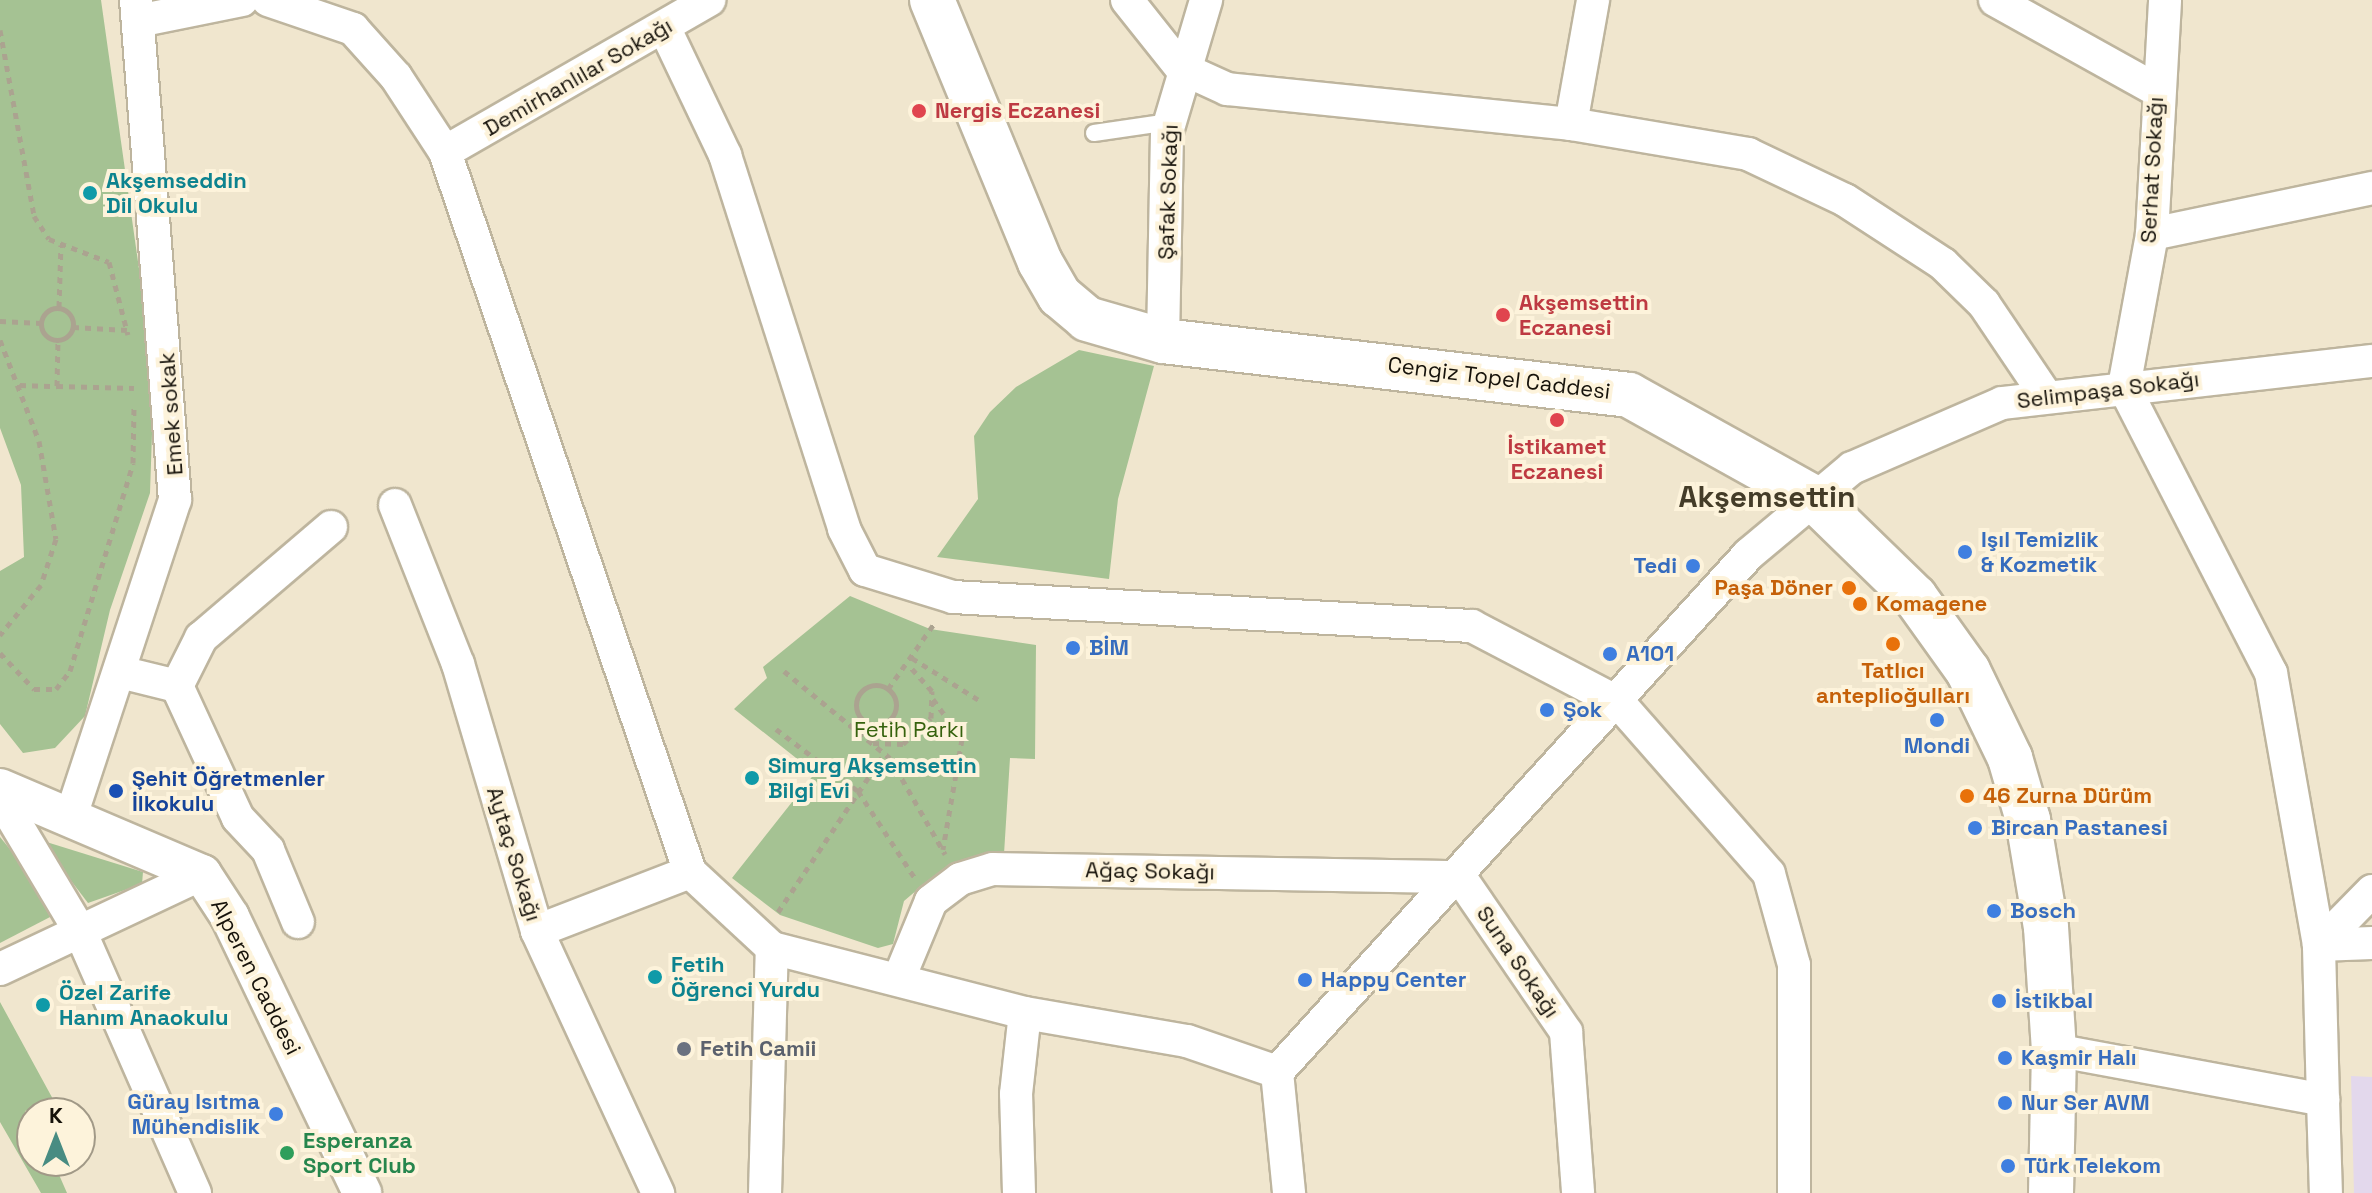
<!DOCTYPE html>
<meta charset="utf-8">
<style>
body{margin:0}
#map{position:relative;width:2372px;height:1193px;overflow:hidden;background:#f0e6ce;font-family:"Space Grotesk",sans-serif}
div>[style]{position:absolute}
.education>*{inset:0;background:#e3d8ec}
.green>*{inset:0;background:#a5c293}
.path>*{height:5px;margin-top:-2.5px;transform-origin:0;background:repeating-linear-gradient(90deg,#aba390 0 6px,transparent 0 12px)}
.path>.ring{margin:-2.5px;padding:0;box-sizing:content-box;background:none;border:5px solid #aba390;border-radius:50%}
.roads{filter:drop-shadow(2px 0 #beb59e) drop-shadow(-2px 0 #beb59e) drop-shadow(0 2px #beb59e) drop-shadow(0 -2px #beb59e)}
.service>*{height:16px;margin:-8px;padding:0 8px;transform-origin:8px;border-radius:8px;background:#fff}
.minor>*{height:32px;margin:-16px;padding:0 16px;transform-origin:16px;border-radius:16px;background:#fff}
.tertiary>*{height:38px;margin:-19px;padding:0 19px;transform-origin:19px;border-radius:19px;background:#fff}
.secondary>*{height:44px;margin:-22px;padding:0 22px;transform-origin:22px;border-radius:22px;background:#fff}
.dots>*{width:22px;height:22px;translate:-50% -50%;box-sizing:border-box;border:4px solid #fdf3db;border-radius:50%}
span{translate:-50% -50%;white-space:nowrap;text-align:center;line-height:1.15;-webkit-text-stroke:8px #fdf3db;paint-order:stroke}
.street-label{font-size:22px;color:#16120a}
.health-label{font-size:22px;color:#be3a42;font-weight:700}
.left{translate:0 -50%;text-align:left}
.culture-label{font-size:22px;color:#0d838f;font-weight:700}
.shop-label{font-size:22px;color:#366cbe;font-weight:700}
.right{translate:-100% -50%;text-align:right}
.food-label{font-size:22px;color:#c56008;font-weight:700}
.park-label{font-size:22px;color:#36620e}
.transit-label{font-size:22px;color:#164399;font-weight:700}
.worship-label{font-size:22px;color:#5b616d;font-weight:700}
.leisure-label{font-size:22px;color:#27864d;font-weight:700}
.district-label{font-size:30px;color:#443c28;font-weight:700}
.north{position:absolute;left:16px;top:1097px;width:80px;height:80px;box-sizing:border-box;background:#fdf3db;border:2px solid #a19987;border-radius:50%;rotate:0deg;font-size:22px;font-weight:700;line-height:32px;text-align:center;color:#16120a}
.north::after{content:'';display:block;margin:auto;width:28px;height:36px;background:#488c82;clip-path:polygon(50% 0,100% 100%,50% 72%,0 100%)}
</style>
<div id="map">
<div class="education">
<div style="clip-path:polygon(2351px 1076px,2372px 1077px,2372px 1193px,2354px 1193px)"></div>
</div>
<div class="green">
<div style="clip-path:polygon(0 0,101px 0,154px 375px,150px 493px,110px 610px,85px 716px,55px 748px,23px 753px,0 724px,0 571px,24px 557px,21px 485px,0 428px)"></div>
<div style="clip-path:polygon(1079px 350px,1154px 366px,1118px 499px,1109px 579px,937px 557px,978px 499px,974px 436px,990px 412px,1016px 387px)"></div>
<div style="clip-path:polygon(850px 596px,930px 629px,1036px 645px,1035px 759px,1010px 758px,1004px 854px,946px 868px,924px 884px,904px 901px,893px 944px,878px 948px,780px 915px,732px 878px,815px 773px,734px 709px,767px 678px,763px 667px)"></div>
<div style="clip-path:polygon(0 837px,41px 887px,52px 916px,0 943px)"></div>
<div style="clip-path:polygon(40px 840px,143px 872px,142px 884px,88px 903px)"></div>
<div style="clip-path:polygon(0 1002px,54px 1101px,25px 1111px,32px 1161px,53px 1161px,67px 1193px,41px 1193px,0 1122px)"></div>
</div>
<div class="path">
<div style="left:0;top:30px;width:189px;rotate:79.6deg"></div>
<div style="left:34px;top:216px;width:27px;rotate:57deg"></div>
<div style="left:49px;top:239px;width:64px;rotate:21deg"></div>
<div style="left:109px;top:262px;width:75px;rotate:75.4deg"></div>
<div style="left:59px;top:307px;width:62px;rotate:-88.2deg"></div>
<div class="ring" style="left:41px;top:308px;width:27px;height:27px"></div>
<div style="left:0;top:321px;width:41px;rotate:2.8deg"></div>
<div style="left:73px;top:327px;width:54px;rotate:3.2deg"></div>
<div style="left:0;top:340px;width:108px;rotate:68.9deg"></div>
<div style="left:39px;top:441px;width:99px;rotate:80.2deg"></div>
<div style="left:56px;top:539px;width:48px;rotate:108.1deg"></div>
<div style="left:41px;top:585px;width:65px;rotate:129.4deg"></div>
<div style="left:20px;top:385px;width:37px;rotate:2deg"></div>
<div style="left:57px;top:386px;width:46px;rotate:-88.8deg"></div>
<div style="left:57px;top:386px;width:77px;rotate:1.5deg"></div>
<div style="left:0;top:653px;width:50px;rotate:46.6deg"></div>
<div style="left:34px;top:689px;width:22px"></div>
<div style="left:56px;top:689px;width:23px;rotate:-52deg"></div>
<div style="left:70px;top:671px;width:217px;rotate:-73.1deg"></div>
<div style="left:133px;top:463px;width:55px;rotate:-89deg"></div>
<div style="left:912px;top:658px;width:83px;rotate:32.2deg"></div>
<div style="left:784px;top:671px;width:137px;rotate:39.4deg"></div>
<div style="left:890px;top:758px;width:111px;rotate:60.2deg"></div>
<div class="ring" style="left:856px;top:685px;width:35px;height:35px"></div>
<div style="left:888px;top:689px;width:83px;rotate:-54.8deg"></div>
<div style="left:933px;top:699px;width:49px;rotate:54.1deg"></div>
<div style="left:962px;top:739px;width:112px;rotate:99.8deg"></div>
<div style="left:776px;top:729px;width:103px;rotate:37.1deg"></div>
<div style="left:858px;top:791px;width:104px;rotate:56.8deg"></div>
<div style="left:873px;top:743px;width:30px;rotate:2deg"></div>
<div style="left:903px;top:744px;width:38px;rotate:-43deg"></div>
<div style="left:931px;top:718px;width:27px;rotate:-88deg"></div>
<div style="left:932px;top:691px;width:36px;rotate:-132deg"></div>
<div style="left:778px;top:912px;width:190px;rotate:-56.1deg"></div>
</div>
<div class="roads">
<div class="service">
<div style="left:1094px;top:133px;width:76px;rotate:-8.3deg"></div>
</div>
<div class="minor">
<div style="left:268px;top:0;width:90px;rotate:18.8deg"></div>
<div style="left:353px;top:29px;width:64px;rotate:48.1deg"></div>
<div style="left:396px;top:77px;width:90px;rotate:56.8deg"></div>
<div style="left:445px;top:152px;width:761px;rotate:71.21deg"></div>
<div style="left:690px;top:872px;width:112px;rotate:42.8deg"></div>
<div style="left:772px;top:948px;width:261px;rotate:14.4deg"></div>
<div style="left:1025px;top:1013px;width:164px;rotate:9.8deg"></div>
<div style="left:1187px;top:1041px;width:95px;rotate:19deg"></div>
<div style="left:1277px;top:1072px;width:701px;rotate:-47.66deg"></div>
<div style="left:1749px;top:554px;width:134px;rotate:-39.9deg"></div>
<div style="left:1852px;top:468px;width:163px;rotate:-23.4deg"></div>
<div style="left:2002px;top:403px;width:372px;rotate:-6.5deg"></div>
<div style="left:1127px;top:0;width:87px;rotate:51.5deg"></div>
<div style="left:1181px;top:68px;width:51px;rotate:24.5deg"></div>
<div style="left:1227px;top:89px;width:346px;rotate:5.8deg"></div>
<div style="left:1571px;top:124px;width:180px;rotate:9.6deg"></div>
<div style="left:1748px;top:154px;width:107px;rotate:25.4deg"></div>
<div style="left:1845px;top:200px;width:117px;rotate:33.1deg"></div>
<div style="left:1943px;top:264px;width:57px;rotate:44.3deg"></div>
<div style="left:1984px;top:304px;width:111px;rotate:56deg"></div>
<div style="left:1995px;top:0;width:183px;rotate:29.1deg"></div>
<div style="left:138px;top:21px;width:106px;rotate:-11.4deg"></div>
<div style="left:665px;top:29px;width:140px;rotate:64.5deg"></div>
<div style="left:725px;top:155px;width:392px;rotate:72.3deg"></div>
<div style="left:844px;top:529px;width:46px;rotate:62.9deg"></div>
<div style="left:865px;top:570px;width:92px;rotate:17.1deg"></div>
<div style="left:953px;top:597px;width:520px;rotate:3.2deg"></div>
<div style="left:1472px;top:626px;width:166px;rotate:27.6deg"></div>
<div style="left:1619px;top:703px;width:227px;rotate:48.7deg"></div>
<div style="left:1769px;top:874px;width:94px;rotate:74.6deg"></div>
<div style="left:1794px;top:965px;width:228px;rotate:90deg"></div>
<div style="left:1571px;top:124px;width:126px;rotate:-79.9deg"></div>
<div style="left:445px;top:152px;width:305px;rotate:-29.9deg"></div>
<div style="left:2152px;top:234px;width:225px;rotate:-11.8deg"></div>
<div style="left:1163px;top:341px;width:209px;rotate:-88.9deg"></div>
<div style="left:1167px;top:132px;width:138px;rotate:-73.5deg"></div>
<div style="left:395px;top:505px;width:171px;rotate:68.4deg"></div>
<div style="left:458px;top:664px;width:278px;rotate:73.5deg"></div>
<div style="left:537px;top:931px;width:289px;rotate:65.2deg"></div>
<div style="left:124px;top:673px;width:55px;rotate:13.8deg"></div>
<div style="left:177px;top:686px;width:145px;rotate:65.2deg"></div>
<div style="left:238px;top:818px;width:44px;rotate:46.8deg"></div>
<div style="left:268px;top:850px;width:78px;rotate:67.4deg"></div>
<div style="left:177px;top:686px;width:54px;rotate:-63.4deg"></div>
<div style="left:201px;top:638px;width:171px;rotate:-40.5deg"></div>
<div style="left:0;top:797px;width:156px;rotate:59.2deg"></div>
<div style="left:80px;top:931px;width:286px;rotate:66.3deg"></div>
<div style="left:72px;top:813px;width:330px;rotate:-71.8deg"></div>
<div style="left:175px;top:500px;width:502px;rotate:-94.46deg"></div>
<div style="left:2372px;top:891px;width:76px;rotate:134.5deg"></div>
<div style="left:2319px;top:945px;width:53px;rotate:-2.2deg"></div>
<div style="left:537px;top:931px;width:164px;rotate:-21.1deg"></div>
<div style="left:0;top:969px;width:223px;rotate:-25.2deg"></div>
<div style="left:900px;top:976px;width:81px;rotate:-67.5deg"></div>
<div style="left:931px;top:901px;width:36px;rotate:-37deg"></div>
<div style="left:960px;top:879px;width:34px;rotate:-17deg"></div>
<div style="left:993px;top:869px;width:467px;rotate:1deg"></div>
<div style="left:1460px;top:877px;width:188px;rotate:55.6deg"></div>
<div style="left:1566px;top:1032px;width:161px;rotate:85.7deg"></div>
<div style="left:2054px;top:1050px;width:274px;rotate:10.5deg"></div>
<div style="left:2323px;top:1100px;width:155px;rotate:-91.5deg"></div>
<div style="left:2319px;top:945px;width:276px;rotate:-100deg"></div>
<div style="left:2271px;top:673px;width:322px;rotate:-117.2deg"></div>
<div style="left:2124px;top:387px;width:156px;rotate:-79.6deg"></div>
<div style="left:2152px;top:234px;width:234px;rotate:-86.8deg"></div>
<div style="left:1277px;top:1072px;width:122px;rotate:84.3deg"></div>
<div style="left:2323px;top:1100px;width:93px;rotate:88.2deg"></div>
<div style="left:765px;top:1193px;width:245px;rotate:-88.4deg"></div>
<div style="left:1019px;top:1193px;width:99px;rotate:-91.7deg"></div>
<div style="left:1016px;top:1094px;width:81px;rotate:-83.7deg"></div>
</div>
<div class="tertiary">
<div style="left:0;top:788px;width:220px;rotate:23.1deg"></div>
<div style="left:202px;top:874px;width:51px;rotate:56.9deg"></div>
<div style="left:230px;top:917px;width:306px;rotate:64.4deg"></div>
</div>
<div class="secondary">
<div style="left:932px;top:0;width:283px;rotate:67.6deg"></div>
<div style="left:1040px;top:262px;width:39px;rotate:60deg"></div>
<div style="left:1060px;top:296px;width:35px;rotate:40deg"></div>
<div style="left:1087px;top:319px;width:79px;rotate:16.1deg"></div>
<div style="left:1163px;top:341px;width:469px;rotate:6.6deg"></div>
<div style="left:1629px;top:395px;width:210px;rotate:29.1deg"></div>
<div style="left:1812px;top:497px;width:144px;rotate:44.2deg"></div>
<div style="left:1915px;top:597px;width:91px;rotate:54.4deg"></div>
<div style="left:1968px;top:671px;width:97px;rotate:64.2deg"></div>
<div style="left:2010px;top:758px;width:65px;rotate:73.8deg"></div>
<div style="left:2028px;top:820px;width:109px;rotate:80.5deg"></div>
<div style="left:2046px;top:927px;width:123px;rotate:86.3deg"></div>
<div style="left:2054px;top:1050px;width:143px;rotate:91.2deg"></div>
</div>
</div>
<div class="dots">
<div style="left:919px;top:111px;background:#e0444e"></div>
<div style="left:90px;top:193px;background:#0f9aa8"></div>
<div style="left:1503px;top:315px;background:#e0444e"></div>
<div style="left:1557px;top:420px;background:#e0444e"></div>
<div style="left:1965px;top:552px;background:#3f7fe0"></div>
<div style="left:1693px;top:566px;background:#3f7fe0"></div>
<div style="left:1849px;top:588px;background:#e8710a"></div>
<div style="left:1860px;top:604px;background:#e8710a"></div>
<div style="left:1893px;top:644px;background:#e8710a"></div>
<div style="left:1073px;top:648px;background:#3f7fe0"></div>
<div style="left:1610px;top:654px;background:#3f7fe0"></div>
<div style="left:1547px;top:710px;background:#3f7fe0"></div>
<div style="left:1937px;top:720px;background:#3f7fe0"></div>
<div style="left:752px;top:778px;background:#0f9aa8"></div>
<div style="left:116px;top:791px;background:#1a4fb4"></div>
<div style="left:1967px;top:796px;background:#e8710a"></div>
<div style="left:1975px;top:828px;background:#3f7fe0"></div>
<div style="left:1994px;top:911px;background:#3f7fe0"></div>
<div style="left:655px;top:977px;background:#0f9aa8"></div>
<div style="left:1305px;top:980px;background:#3f7fe0"></div>
<div style="left:1999px;top:1001px;background:#3f7fe0"></div>
<div style="left:43px;top:1005px;background:#0f9aa8"></div>
<div style="left:684px;top:1049px;background:#6b7280"></div>
<div style="left:2005px;top:1058px;background:#3f7fe0"></div>
<div style="left:2005px;top:1103px;background:#3f7fe0"></div>
<div style="left:276px;top:1114px;background:#3f7fe0"></div>
<div style="left:287px;top:1153px;background:#2e9e5b"></div>
<div style="left:2008px;top:1166px;background:#3f7fe0"></div>
</div>
<div class="street-label">
<span style="left:578px;top:77px;rotate:-30deg">Demirhanlılar Sokağı</span>
<span style="left:2152px;top:170px;rotate:-87deg">Serhat Sokağı</span>
<span style="left:1168px;top:192px;rotate:-88deg">Şafak Sokağı</span>
<span style="left:1499px;top:378px;rotate:7deg">Cengiz Topel Caddesi</span>
<span style="left:2108px;top:390px;rotate:-7deg">Selimpaşa Sokağı</span>
<span style="left:171px;top:414px;rotate:-94deg">Emek sokak</span>
<span style="left:514px;top:854px;rotate:73deg">Aytaç Sokağı</span>
<span style="left:1150px;top:871px;rotate:1deg">Ağaç Sokağı</span>
<span style="left:1518px;top:962px;rotate:56deg">Suna Sokağı</span>
<span style="left:256px;top:977px;rotate:63deg">Alperen Caddesi</span>
</div>
<div class="health-label">
<span class="left" style="left:935px;top:111px">Nergis Eczanesi</span>
<span class="left" style="left:1519px;top:315px">Akşemsettin<br>Eczanesi</span>
<span style="left:1557px;top:459px">İstikamet<br>Eczanesi</span>
</div>
<div class="culture-label">
<span class="left" style="left:106px;top:193px">Akşemseddin<br>Dil Okulu</span>
<span class="left" style="left:768px;top:778px">Simurg Akşemsettin<br>Bilgi Evi</span>
<span class="left" style="left:671px;top:977px">Fetih<br>Öğrenci Yurdu</span>
<span class="left" style="left:59px;top:1005px">Özel Zarife<br>Hanım Anaokulu</span>
</div>
<div class="shop-label">
<span class="left" style="left:1981px;top:552px">Işıl Temizlik<br>&amp; Kozmetik</span>
<span class="right" style="left:1677px;top:566px">Tedi</span>
<span class="left" style="left:1089px;top:648px">BİM</span>
<span class="left" style="left:1626px;top:654px">A101</span>
<span class="left" style="left:1563px;top:710px">Şok</span>
<span style="left:1937px;top:746px">Mondi</span>
<span class="left" style="left:1991px;top:828px">Bircan Pastanesi</span>
<span class="left" style="left:2010px;top:911px">Bosch</span>
<span class="left" style="left:1321px;top:980px">Happy Center</span>
<span class="left" style="left:2015px;top:1001px">İstikbal</span>
<span class="left" style="left:2021px;top:1058px">Kaşmir Halı</span>
<span class="right" style="left:260px;top:1114px">Güray Isıtma<br>Mühendislik</span>
<span class="left" style="left:2021px;top:1103px">Nur Ser AVM</span>
<span class="left" style="left:2024px;top:1166px">Türk Telekom</span>
</div>
<div class="food-label">
<span class="right" style="left:1833px;top:588px">Paşa Döner</span>
<span class="left" style="left:1876px;top:604px">Komagene</span>
<span style="left:1893px;top:683px">Tatlıcı<br>anteplioğulları</span>
<span class="left" style="left:1983px;top:796px">46 Zurna Dürüm</span>
</div>
<div class="park-label">
<span style="left:909px;top:730px">Fetih Parkı</span>
</div>
<div class="transit-label">
<span class="left" style="left:132px;top:791px">Şehit Öğretmenler<br>İlkokulu</span>
</div>
<div class="worship-label">
<span class="left" style="left:700px;top:1049px">Fetih Camii</span>
</div>
<div class="leisure-label">
<span class="left" style="left:303px;top:1153px">Esperanza<br>Sport Club</span>
</div>
<div class="district-label">
<span style="left:1767px;top:497px">Akşemsettin</span>
</div>
<div class="north">K</div>
</div>
